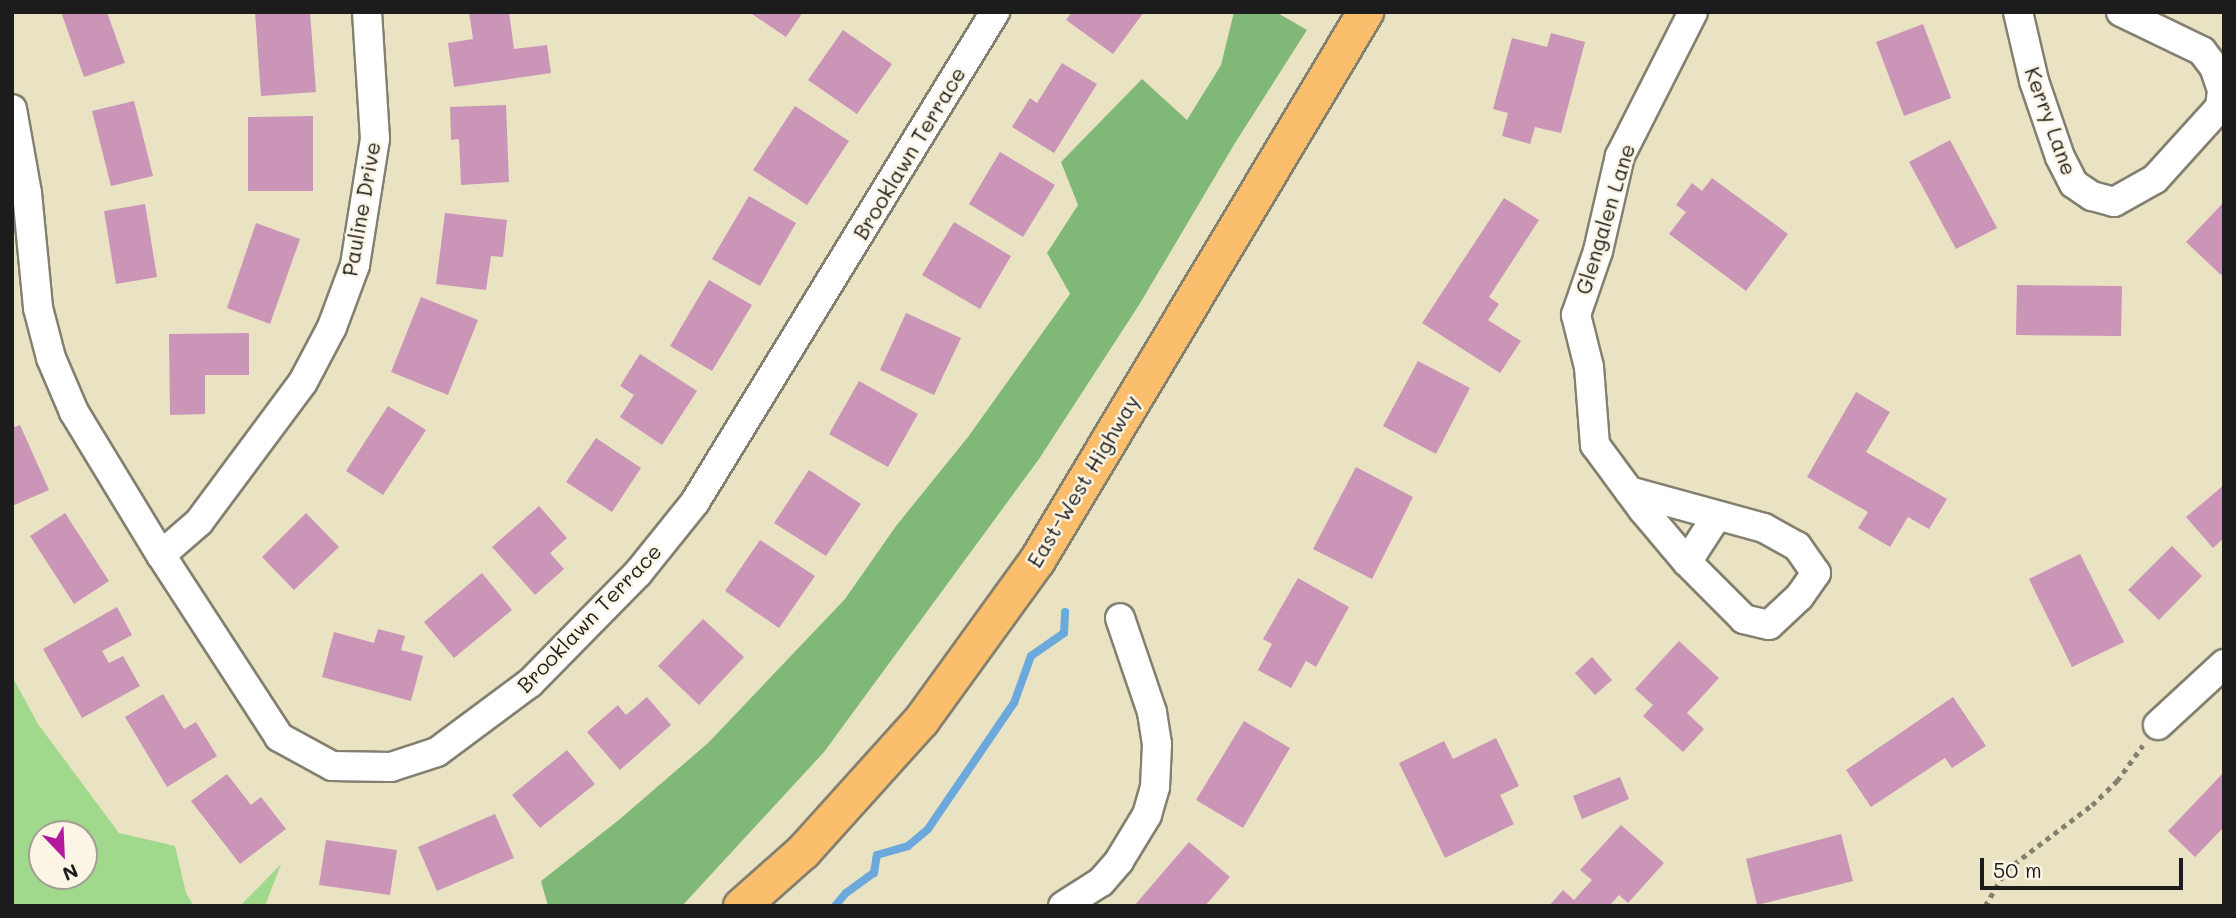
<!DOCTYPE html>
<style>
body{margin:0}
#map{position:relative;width:2236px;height:918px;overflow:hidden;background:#eae3c3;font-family:Mali,sans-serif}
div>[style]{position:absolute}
.green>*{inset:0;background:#a0d98b}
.forest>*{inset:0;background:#80b977}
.stream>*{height:8px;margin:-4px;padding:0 4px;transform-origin:4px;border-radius:4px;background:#6ba9dd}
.building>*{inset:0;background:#ca95b7}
.path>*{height:4.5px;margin-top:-2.25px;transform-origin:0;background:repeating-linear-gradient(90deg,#838070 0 5px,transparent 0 10px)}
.roads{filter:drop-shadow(2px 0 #838070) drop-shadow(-2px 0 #838070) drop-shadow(0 2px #838070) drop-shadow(0 -2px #838070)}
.minor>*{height:28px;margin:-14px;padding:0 14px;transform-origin:14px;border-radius:14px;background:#fff}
.major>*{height:35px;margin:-17.5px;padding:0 17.5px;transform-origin:17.5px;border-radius:17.5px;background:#fabe6d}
span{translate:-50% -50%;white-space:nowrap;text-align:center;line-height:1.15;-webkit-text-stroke:5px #fcf5e5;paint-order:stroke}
.street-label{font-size:21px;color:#1c1c1c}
.frame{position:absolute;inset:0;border:14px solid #1c1c1c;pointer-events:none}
.north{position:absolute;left:28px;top:820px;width:70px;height:70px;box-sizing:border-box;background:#fcf5e5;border:2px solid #a29e95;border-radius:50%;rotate:157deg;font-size:19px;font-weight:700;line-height:28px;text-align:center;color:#1c1c1c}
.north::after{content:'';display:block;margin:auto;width:24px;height:32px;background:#b5179e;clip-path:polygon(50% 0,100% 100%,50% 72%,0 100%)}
.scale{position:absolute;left:1980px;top:858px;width:203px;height:32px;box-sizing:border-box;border:4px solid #1c1c1c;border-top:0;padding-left:9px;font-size:21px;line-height:24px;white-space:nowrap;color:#1c1c1c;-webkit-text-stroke:5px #fcf5e5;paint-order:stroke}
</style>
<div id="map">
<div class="green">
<div style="clip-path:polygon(evenodd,12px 676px,38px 724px,119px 833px,175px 846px,186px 893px,194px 906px,12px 906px,12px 676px,42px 834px,84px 834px,84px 876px,42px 876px,42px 834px)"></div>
<div style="clip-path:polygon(281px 864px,265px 906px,240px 906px)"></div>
</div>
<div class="forest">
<div style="clip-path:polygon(1234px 12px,1276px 12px,1307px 30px,1235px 143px,1139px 305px,1039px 459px,824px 752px,682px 906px,548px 906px,541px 881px,620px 819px,708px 743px,845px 599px,896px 526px,968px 437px,1070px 294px,1047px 253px,1078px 205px,1061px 162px,1142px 79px,1187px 120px,1221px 65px)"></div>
</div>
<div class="stream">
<div style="left:835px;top:906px;width:17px;rotate:-50deg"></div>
<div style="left:846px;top:893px;width:34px;rotate:-36deg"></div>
<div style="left:874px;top:873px;width:18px;rotate:-81deg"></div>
<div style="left:877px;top:855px;width:32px;rotate:-16deg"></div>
<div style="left:908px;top:846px;width:26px;rotate:-40deg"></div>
<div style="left:928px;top:829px;width:153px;rotate:-55.7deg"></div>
<div style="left:1014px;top:703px;width:50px;rotate:-70.1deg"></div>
<div style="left:1031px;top:656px;width:40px;rotate:-34.9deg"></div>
<div style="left:1064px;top:633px;width:21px;rotate:-87deg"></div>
</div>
<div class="building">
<div style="clip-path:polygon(61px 12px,107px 12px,125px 63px,84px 77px)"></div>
<div style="clip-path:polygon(255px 12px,310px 12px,316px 92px,261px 96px)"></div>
<div style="clip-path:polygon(469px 12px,509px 12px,514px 49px,547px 45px,551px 73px,454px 87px,448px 43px,473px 39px)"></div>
<div style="clip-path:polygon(749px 12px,803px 12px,786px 37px)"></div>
<div style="clip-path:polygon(1072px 12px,1144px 12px,1113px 54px,1066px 20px)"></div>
<div style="clip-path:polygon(1923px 24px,1951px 98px,1904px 116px,1876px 42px)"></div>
<div style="clip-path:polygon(843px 30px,892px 64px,857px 114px,808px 80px)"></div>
<div style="clip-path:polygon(1551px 33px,1585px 42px,1561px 133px,1535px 127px,1530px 144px,1502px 136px,1508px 113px,1493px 109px,1512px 38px,1547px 47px)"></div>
<div style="clip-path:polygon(1062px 63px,1097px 84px,1054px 153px,1012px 127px,1030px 98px,1037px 103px)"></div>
<div style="clip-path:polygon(134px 101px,153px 176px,111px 186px,92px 111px)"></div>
<div style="clip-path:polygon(506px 105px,509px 182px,461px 185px,459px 139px,451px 140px,450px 107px)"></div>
<div style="clip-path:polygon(795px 106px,849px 141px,807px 205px,753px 170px)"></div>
<div style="clip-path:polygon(313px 116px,313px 191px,248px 191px,248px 117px)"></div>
<div style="clip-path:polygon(1950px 140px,1997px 228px,1956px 249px,1909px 162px)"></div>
<div style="clip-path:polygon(1000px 152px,1055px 185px,1023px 237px,969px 204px)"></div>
<div style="clip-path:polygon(1712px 178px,1788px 234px,1746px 291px,1669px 234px,1686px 212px,1676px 205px,1692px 183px,1702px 191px)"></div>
<div style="clip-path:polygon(749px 196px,796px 223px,760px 286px,712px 259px)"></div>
<div style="clip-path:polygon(1504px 198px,1539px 220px,1489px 297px,1499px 304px,1488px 320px,1521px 341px,1500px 373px,1422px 323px)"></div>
<div style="clip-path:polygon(2224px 202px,2224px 272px,2221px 275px,2186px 242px)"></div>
<div style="clip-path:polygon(145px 204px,157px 277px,116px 284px,104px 211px)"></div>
<div style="clip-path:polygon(445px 213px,507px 220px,503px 257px,491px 256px,486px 290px,436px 284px)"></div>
<div style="clip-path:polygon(954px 222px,1011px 256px,980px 309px,922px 275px)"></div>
<div style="clip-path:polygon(256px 223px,300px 239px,270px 324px,227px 308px)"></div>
<div style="clip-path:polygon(709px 280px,752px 305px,712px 371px,670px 346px)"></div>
<div style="clip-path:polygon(2017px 285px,2122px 286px,2121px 336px,2016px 335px)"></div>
<div style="clip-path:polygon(421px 297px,478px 320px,448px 395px,391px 372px)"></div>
<div style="clip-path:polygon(906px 313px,961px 338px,934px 395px,880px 370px)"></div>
<div style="clip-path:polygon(249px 333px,249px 375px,205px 375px,205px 414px,170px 415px,169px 334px)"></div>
<div style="clip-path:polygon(640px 354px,697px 391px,662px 445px,620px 417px,634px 395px,620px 386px)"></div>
<div style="clip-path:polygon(1418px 361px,1470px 388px,1436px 454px,1383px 426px)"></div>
<div style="clip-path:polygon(859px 381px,918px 414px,888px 467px,829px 434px)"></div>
<div style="clip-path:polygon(1856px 392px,1890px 412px,1866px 452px,1947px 499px,1929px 529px,1908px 517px,1890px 547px,1858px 528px,1868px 512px,1807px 477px)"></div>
<div style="clip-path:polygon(388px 406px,426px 430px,383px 495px,346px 471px)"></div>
<div style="clip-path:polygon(20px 425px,49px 490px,12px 506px,12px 428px)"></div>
<div style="clip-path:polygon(596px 438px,641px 468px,612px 512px,566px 482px)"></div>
<div style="clip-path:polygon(1356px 467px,1413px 497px,1372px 579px,1313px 549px)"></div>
<div style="clip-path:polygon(809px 470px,861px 504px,826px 556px,774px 523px)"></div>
<div style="clip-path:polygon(2224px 485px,2224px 538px,2213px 548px,2186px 517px)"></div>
<div style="clip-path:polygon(539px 506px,567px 538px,550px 553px,564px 569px,535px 595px,492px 547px)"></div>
<div style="clip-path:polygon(65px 513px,109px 581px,74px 604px,30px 536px)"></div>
<div style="clip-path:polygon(306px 513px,339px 547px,294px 590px,262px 557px)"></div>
<div style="clip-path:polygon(760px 540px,815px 576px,779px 628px,725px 591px)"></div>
<div style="clip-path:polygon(2172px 546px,2202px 576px,2159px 620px,2128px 590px)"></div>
<div style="clip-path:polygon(2080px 554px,2124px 642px,2072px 667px,2029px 579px)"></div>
<div style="clip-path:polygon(482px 573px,512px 610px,454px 658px,424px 622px)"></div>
<div style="clip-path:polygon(1298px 578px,1349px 607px,1316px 667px,1306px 661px,1291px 688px,1258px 670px,1272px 644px,1263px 639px)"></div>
<div style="clip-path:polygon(117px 607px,132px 635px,102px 651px,109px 663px,123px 656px,140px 686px,82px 718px,43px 649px)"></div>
<div style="clip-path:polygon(703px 619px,744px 657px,699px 705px,658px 666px)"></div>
<div style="clip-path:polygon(378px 629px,405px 636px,401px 650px,423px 656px,411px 701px,322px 677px,334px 632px,374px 643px)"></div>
<div style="clip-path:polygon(1679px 641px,1719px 678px,1687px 713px,1704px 729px,1683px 752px,1643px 716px,1653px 705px,1635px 689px)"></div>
<div style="clip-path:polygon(1592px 657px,1612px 680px,1595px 695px,1575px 673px)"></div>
<div style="clip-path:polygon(163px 694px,184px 729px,196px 722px,217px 756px,167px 787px,125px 717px)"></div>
<div style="clip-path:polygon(647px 697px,671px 725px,620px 770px,587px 732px,618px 705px,626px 715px)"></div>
<div style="clip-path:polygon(1953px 697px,1986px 746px,1952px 768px,1945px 758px,1871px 807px,1846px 770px)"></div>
<div style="clip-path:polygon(1244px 721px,1290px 748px,1243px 828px,1196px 800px)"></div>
<div style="clip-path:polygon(1496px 738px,1519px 786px,1500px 795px,1514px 824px,1445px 858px,1399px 763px,1444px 741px,1453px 759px)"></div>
<div style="clip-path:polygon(567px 750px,595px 784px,540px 828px,512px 795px)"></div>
<div style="clip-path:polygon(2224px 772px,2224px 827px,2195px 857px,2168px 831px)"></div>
<div style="clip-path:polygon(227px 774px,251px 805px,261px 797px,286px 829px,240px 864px,191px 801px)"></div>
<div style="clip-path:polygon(1620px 777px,1629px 799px,1582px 819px,1573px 796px)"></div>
<div style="clip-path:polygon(495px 814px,514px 858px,437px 891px,418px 847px)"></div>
<div style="clip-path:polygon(1621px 825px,1664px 863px,1628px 903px,1619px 895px,1609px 906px,1549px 906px,1563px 890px,1574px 900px,1592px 880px,1580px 870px)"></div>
<div style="clip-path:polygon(1841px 834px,1853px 881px,1757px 905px,1746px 859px)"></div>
<div style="clip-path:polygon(326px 840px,397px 850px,390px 895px,319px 885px)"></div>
<div style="clip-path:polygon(1189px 842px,1230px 877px,1205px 906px,1134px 906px)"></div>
</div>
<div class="path">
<div style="left:1985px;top:906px;width:42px;rotate:-59.7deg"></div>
<div style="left:2006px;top:870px;width:108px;rotate:-37.1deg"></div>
<div style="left:2092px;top:805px;width:35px;rotate:-44deg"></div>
<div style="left:2117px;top:781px;width:44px;rotate:-54.2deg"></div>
</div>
<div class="roads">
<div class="minor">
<div style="left:2018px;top:12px;width:71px;rotate:76.9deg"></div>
<div style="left:2034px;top:81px;width:80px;rotate:71.1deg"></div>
<div style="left:2060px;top:157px;width:30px;rotate:63deg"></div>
<div style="left:2074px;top:184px;width:22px;rotate:34deg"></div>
<div style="left:2092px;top:196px;width:23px;rotate:15deg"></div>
<div style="left:2114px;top:202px;width:47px;rotate:-29.3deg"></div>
<div style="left:2155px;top:179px;width:97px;rotate:-47.9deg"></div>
<div style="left:2220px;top:107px;width:17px;rotate:-83deg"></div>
<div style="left:2222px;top:90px;width:24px;rotate:-109deg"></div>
<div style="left:2214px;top:67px;width:20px;rotate:-127deg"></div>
<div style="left:2202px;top:51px;width:90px;rotate:-154.3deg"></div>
<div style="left:12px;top:109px;width:85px;rotate:79.9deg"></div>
<div style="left:27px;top:193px;width:116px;rotate:84.5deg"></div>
<div style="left:38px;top:308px;width:52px;rotate:75.4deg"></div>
<div style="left:51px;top:358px;width:59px;rotate:66.9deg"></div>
<div style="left:74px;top:412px;width:167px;rotate:58.7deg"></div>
<div style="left:161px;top:555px;width:217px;rotate:57deg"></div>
<div style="left:279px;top:737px;width:60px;rotate:28.7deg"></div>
<div style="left:332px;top:766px;width:59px;rotate:1deg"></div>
<div style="left:391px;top:767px;width:48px;rotate:-18.1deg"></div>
<div style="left:437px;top:752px;width:116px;rotate:-36.6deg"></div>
<div style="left:530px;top:683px;width:154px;rotate:-45.5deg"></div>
<div style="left:638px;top:573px;width:91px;rotate:-51.2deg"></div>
<div style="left:695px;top:502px;width:575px;rotate:-58.52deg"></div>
<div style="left:1629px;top:491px;width:140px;rotate:15.3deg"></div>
<div style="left:1764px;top:528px;width:38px;rotate:29deg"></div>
<div style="left:1797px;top:546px;width:33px;rotate:55deg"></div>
<div style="left:1816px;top:573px;width:29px;rotate:125deg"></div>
<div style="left:1799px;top:597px;width:41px;rotate:137deg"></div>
<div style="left:1769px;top:625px;width:26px;rotate:-167deg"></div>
<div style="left:1744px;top:619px;width:81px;rotate:-135deg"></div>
<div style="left:1687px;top:562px;width:68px;rotate:-130.2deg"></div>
<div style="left:1643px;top:510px;width:81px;rotate:-126.4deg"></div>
<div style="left:1595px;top:445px;width:78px;rotate:-94.4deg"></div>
<div style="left:1589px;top:367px;width:54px;rotate:-104deg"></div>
<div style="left:1576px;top:315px;width:68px;rotate:-71deg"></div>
<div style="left:1598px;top:251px;width:98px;rotate:-77deg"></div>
<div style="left:1620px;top:156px;width:161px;rotate:-63.1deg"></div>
<div style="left:161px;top:555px;width:50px;rotate:-41deg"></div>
<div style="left:199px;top:522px;width:174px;rotate:-53.4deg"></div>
<div style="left:303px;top:382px;width:62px;rotate:-62.2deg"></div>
<div style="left:332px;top:327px;width:66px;rotate:-69.6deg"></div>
<div style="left:355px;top:265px;width:128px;rotate:-81deg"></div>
<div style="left:375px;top:139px;width:127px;rotate:-93.6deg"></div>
<div style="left:1687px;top:562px;width:55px;rotate:-56.9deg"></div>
<div style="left:2158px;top:725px;width:90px;rotate:-42.7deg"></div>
<div style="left:1063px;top:906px;width:45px;rotate:-32.3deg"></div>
<div style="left:1101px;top:882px;width:28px;rotate:-49deg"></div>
<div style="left:1119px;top:861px;width:54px;rotate:-58.7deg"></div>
<div style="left:1147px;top:815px;width:29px;rotate:-74deg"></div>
<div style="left:1155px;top:787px;width:43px;rotate:-87.3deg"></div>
<div style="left:1157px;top:744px;width:32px;rotate:-99deg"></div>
<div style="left:1152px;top:712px;width:99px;rotate:-108.8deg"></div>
</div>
<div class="major">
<div style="left:741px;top:906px;width:83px;rotate:-41.6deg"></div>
<div style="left:803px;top:851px;width:176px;rotate:-48deg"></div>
<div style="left:921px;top:720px;width:198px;rotate:-54.1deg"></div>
<div style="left:1037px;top:560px;width:639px;rotate:-59.1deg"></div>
</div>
</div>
<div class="street-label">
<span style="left:2051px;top:121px;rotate:70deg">Kerry Lane</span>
<span style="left:909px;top:153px;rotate:-59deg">Brooklawn Terrace</span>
<span style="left:361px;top:209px;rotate:-80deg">Pauline Drive</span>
<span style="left:1605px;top:219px;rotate:-73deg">Glengalen Lane</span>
<span style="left:1083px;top:481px;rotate:-59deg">East-West Highway</span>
<span style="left:589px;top:618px;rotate:-46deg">Brooklawn Terrace</span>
</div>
<div class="frame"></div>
<div class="north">N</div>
<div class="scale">50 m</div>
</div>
